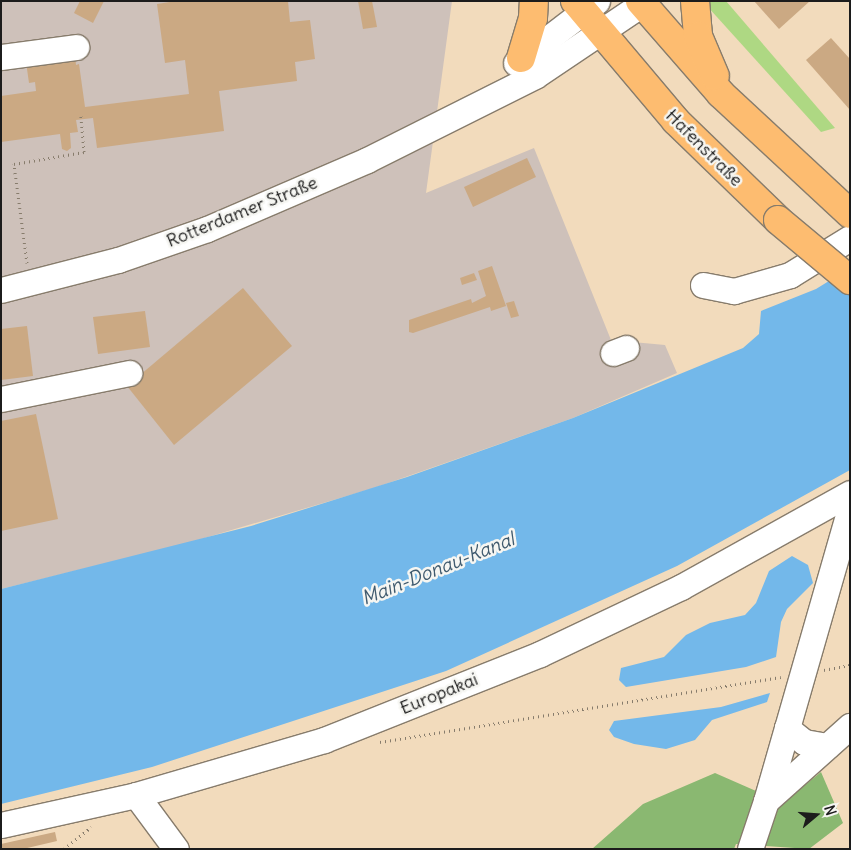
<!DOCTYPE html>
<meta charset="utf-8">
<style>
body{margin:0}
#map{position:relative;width:851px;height:850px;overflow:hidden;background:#f2dbbc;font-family:Delius,sans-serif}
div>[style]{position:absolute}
.industrial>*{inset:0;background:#cec1ba}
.green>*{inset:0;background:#aed883}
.forest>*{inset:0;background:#8ab871}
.water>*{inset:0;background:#73b8ea}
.building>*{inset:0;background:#cba983}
.path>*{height:3px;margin-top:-1.5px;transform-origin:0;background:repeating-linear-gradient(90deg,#877c6c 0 1px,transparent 0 5px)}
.roads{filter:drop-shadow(1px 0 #877c6c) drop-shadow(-1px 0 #877c6c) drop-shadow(0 1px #877c6c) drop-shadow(0 -1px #877c6c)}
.minor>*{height:25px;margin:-12.5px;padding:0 12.5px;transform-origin:12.5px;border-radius:12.5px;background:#fff}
.major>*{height:28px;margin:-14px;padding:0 14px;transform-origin:14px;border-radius:14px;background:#fdbc70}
.bridges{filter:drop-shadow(1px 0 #877c6c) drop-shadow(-1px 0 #877c6c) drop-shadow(0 1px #877c6c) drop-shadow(0 -1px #877c6c)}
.major-bridge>*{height:28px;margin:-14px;padding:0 14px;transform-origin:14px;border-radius:14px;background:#fdbc70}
span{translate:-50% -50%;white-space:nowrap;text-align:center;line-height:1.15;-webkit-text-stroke:5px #f6f6f2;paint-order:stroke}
.street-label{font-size:18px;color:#1c1c1c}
.water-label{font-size:19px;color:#3f5a6e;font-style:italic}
.frame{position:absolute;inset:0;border:2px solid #1c1c1c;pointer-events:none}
.north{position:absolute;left:791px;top:790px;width:50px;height:50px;-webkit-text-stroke:4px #f6f6f2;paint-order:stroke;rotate:72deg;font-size:14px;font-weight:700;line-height:20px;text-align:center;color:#1c1c1c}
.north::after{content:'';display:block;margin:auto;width:18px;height:22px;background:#1c1c1c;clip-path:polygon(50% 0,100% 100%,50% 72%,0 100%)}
</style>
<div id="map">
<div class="industrial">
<div style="clip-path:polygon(1px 1px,452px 1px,426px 193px,534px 148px,611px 340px,665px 345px,677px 373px,573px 418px,374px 488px,181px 545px,1px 589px)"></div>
</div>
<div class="green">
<div style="clip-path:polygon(709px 1px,726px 1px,835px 128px,821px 132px,707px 6px)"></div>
</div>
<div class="forest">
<div style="clip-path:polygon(821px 772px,843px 823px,809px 849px,736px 844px,734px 849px,592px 849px,643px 804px,715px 773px,783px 803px)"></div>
</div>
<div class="water">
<div style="clip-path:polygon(850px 268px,850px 470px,677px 566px,446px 671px,152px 767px,1px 804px,1px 589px,251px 526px,407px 477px,573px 418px,743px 348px,759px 334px,761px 311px,816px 289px)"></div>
<div style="clip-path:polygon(792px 556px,808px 565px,813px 583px,787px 609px,781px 622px,776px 657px,746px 667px,626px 687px,619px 680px,621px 668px,664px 657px,686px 635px,710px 623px,745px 615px,756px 603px,769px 571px)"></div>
<div style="clip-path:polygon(770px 693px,767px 702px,712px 720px,695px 740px,666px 749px,634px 744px,614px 737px,609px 730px,614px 721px,721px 707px)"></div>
</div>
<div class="building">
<div style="clip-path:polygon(80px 1px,104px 1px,93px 23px,74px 13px)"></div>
<div style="clip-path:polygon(176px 1px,288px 1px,290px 22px,310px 20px,315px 59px,295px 62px,297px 81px,219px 91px,224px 131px,97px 148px,93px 118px,76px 120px,78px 132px,70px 133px,71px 148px,67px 151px,62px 149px,60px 134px,1px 142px,1px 96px,36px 91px,35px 82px,29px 83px,26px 62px,75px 55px,76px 65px,79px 64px,85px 107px,189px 94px,185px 60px,165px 63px,157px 4px)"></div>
<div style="clip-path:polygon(358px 1px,372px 1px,377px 27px,363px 29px)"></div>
<div style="clip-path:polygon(754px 1px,810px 1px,779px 29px)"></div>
<div style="clip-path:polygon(831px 38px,850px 59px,850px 110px,806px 60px)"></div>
<div style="clip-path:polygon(527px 158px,536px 177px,473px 207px,464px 187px)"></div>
<div style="clip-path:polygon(492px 266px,506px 306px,491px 311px,490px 307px,413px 333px,409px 332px,409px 320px,471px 299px,472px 303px,486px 296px,478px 271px)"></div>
<div style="clip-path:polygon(474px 273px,477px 280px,462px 285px,460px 278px)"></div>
<div style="clip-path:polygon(243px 288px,292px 346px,174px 445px,127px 386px)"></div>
<div style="clip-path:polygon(514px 301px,519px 316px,511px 318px,506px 303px)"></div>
<div style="clip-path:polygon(145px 311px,150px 347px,98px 354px,93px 317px)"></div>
<div style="clip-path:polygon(27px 326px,33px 376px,1px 380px,1px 329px)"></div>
<div style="clip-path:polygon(36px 414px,58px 519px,1px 531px,1px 421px)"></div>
<div style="clip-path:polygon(55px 832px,57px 841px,23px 849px,1px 849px,1px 844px)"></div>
</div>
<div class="path">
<div style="left:27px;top:263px;width:100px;rotate:-97.5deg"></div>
<div style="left:14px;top:164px;width:71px;rotate:-9.7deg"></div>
<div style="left:84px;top:152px;width:38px;rotate:-95deg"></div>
<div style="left:824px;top:670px;width:26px;rotate:-11deg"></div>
<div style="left:380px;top:742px;width:406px;rotate:-9.2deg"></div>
<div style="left:64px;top:849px;width:35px;rotate:-39deg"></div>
</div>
<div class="roads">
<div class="minor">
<div style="left:1px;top:57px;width:76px;rotate:-7.6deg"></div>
<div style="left:516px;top:63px;width:102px;rotate:-37.4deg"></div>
<div style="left:703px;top:285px;width:32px;rotate:11deg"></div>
<div style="left:734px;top:291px;width:58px;rotate:-15.9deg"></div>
<div style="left:790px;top:275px;width:70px;rotate:-31.7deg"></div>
<div style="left:1px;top:290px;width:121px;rotate:-14.4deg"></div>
<div style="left:118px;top:260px;width:94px;rotate:-19.2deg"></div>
<div style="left:207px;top:229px;width:174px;rotate:-23.3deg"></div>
<div style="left:367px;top:160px;width:188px;rotate:-26.6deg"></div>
<div style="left:535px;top:76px;width:134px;rotate:-34deg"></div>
<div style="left:613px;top:353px;width:14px;rotate:-21deg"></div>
<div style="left:1px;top:399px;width:131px;rotate:-11.5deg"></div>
<div style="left:827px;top:746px;width:23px;rotate:-170deg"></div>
<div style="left:804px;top:742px;width:22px;rotate:-141deg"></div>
<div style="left:787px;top:728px;width:229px;rotate:-74deg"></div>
<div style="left:136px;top:795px;width:67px;rotate:53.5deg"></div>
<div style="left:766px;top:801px;width:76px;rotate:-74deg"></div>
<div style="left:1px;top:825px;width:138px;rotate:-12.5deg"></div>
<div style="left:136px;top:795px;width:196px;rotate:-16.3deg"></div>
<div style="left:324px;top:740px;width:232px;rotate:-21.7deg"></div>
<div style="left:540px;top:654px;width:156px;rotate:-25.4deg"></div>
<div style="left:681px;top:587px;width:193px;rotate:-29.1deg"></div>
<div style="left:750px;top:849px;width:51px;rotate:-71.6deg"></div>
<div style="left:766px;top:801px;width:113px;rotate:-41.8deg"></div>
</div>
<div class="major">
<div style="left:575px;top:1px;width:157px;rotate:49.9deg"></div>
<div style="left:676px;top:121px;width:142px;rotate:44.1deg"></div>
<div style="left:640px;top:1px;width:123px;rotate:48.9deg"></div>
<div style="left:721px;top:94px;width:176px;rotate:42.9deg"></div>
<div style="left:695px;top:1px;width:35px;rotate:85deg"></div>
<div style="left:698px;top:36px;width:43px;rotate:67deg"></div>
<div style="left:521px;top:58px;width:42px;rotate:-73.3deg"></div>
<div style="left:533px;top:18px;width:17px;rotate:-87deg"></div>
</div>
</div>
<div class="bridges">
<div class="major-bridge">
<div style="left:778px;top:220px;width:94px;rotate:39.8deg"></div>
</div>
</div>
<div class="street-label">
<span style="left:704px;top:148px;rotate:45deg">Hafenstraße</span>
<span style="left:242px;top:212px;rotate:-22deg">Rotterdamer Straße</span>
<span style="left:439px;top:694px;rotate:-22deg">Europakai</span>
</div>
<div class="water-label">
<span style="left:438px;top:569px;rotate:-22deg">Main-Donau-Kanal</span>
</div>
<div class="frame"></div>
<div class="north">N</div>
</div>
